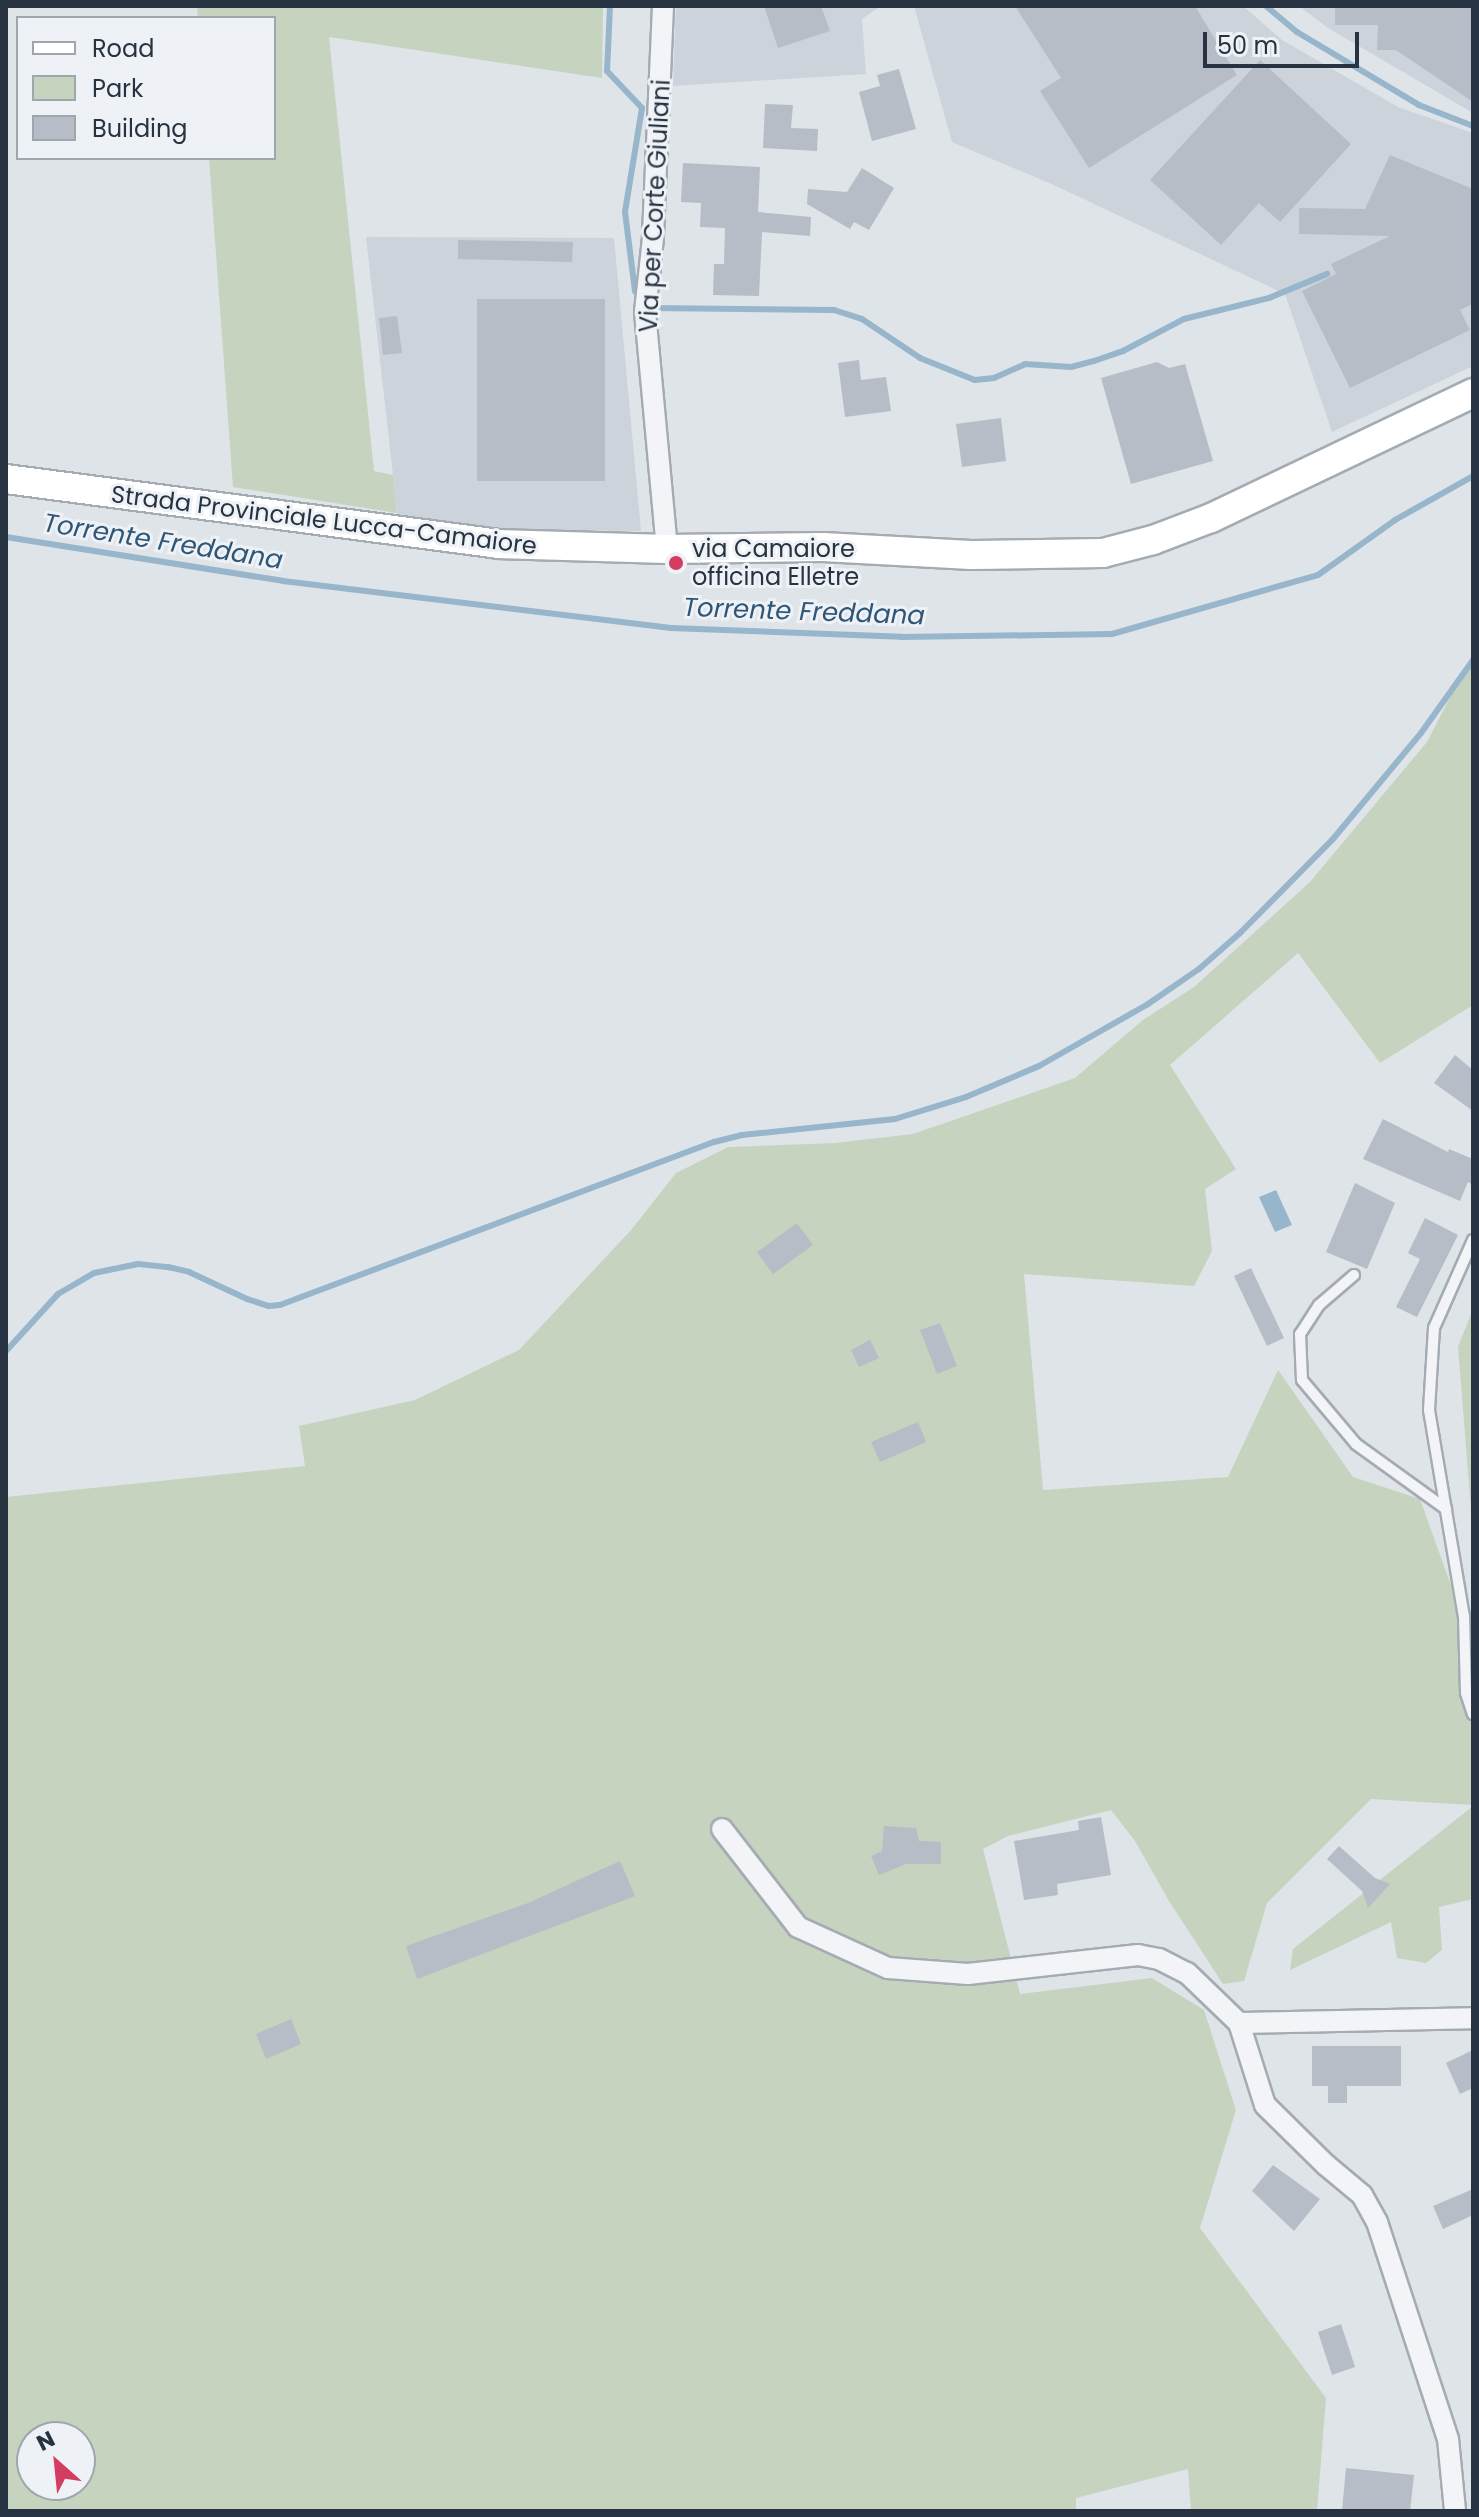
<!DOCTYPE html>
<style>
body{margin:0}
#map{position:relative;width:1479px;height:2517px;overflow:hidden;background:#dfe4e9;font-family:Poppins,sans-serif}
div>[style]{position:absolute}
.built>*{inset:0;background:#ccd3db}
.green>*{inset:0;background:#c6d3bf}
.water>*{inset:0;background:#97b5cb}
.stream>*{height:6px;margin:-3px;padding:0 3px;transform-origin:3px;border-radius:3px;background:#97b5cb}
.building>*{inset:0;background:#b6bdc6}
.roads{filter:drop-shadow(2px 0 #a4abb3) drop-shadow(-2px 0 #a4abb3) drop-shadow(0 2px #a4abb3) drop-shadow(0 -2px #a4abb3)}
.service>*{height:10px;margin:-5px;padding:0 5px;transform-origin:5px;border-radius:5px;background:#f2f4f7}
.minor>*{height:20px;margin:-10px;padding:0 10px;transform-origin:10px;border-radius:10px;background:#f2f4f7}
.secondary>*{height:28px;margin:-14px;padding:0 14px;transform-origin:14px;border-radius:14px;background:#fff}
.dots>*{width:22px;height:22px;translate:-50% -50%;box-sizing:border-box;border:4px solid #eef2f6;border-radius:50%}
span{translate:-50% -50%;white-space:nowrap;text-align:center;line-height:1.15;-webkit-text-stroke:6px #eef2f6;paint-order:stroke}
.street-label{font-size:24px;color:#273341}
.poi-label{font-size:24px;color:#273341}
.left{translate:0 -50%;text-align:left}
.water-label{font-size:26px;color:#2f5677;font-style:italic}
.frame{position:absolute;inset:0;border:8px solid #273341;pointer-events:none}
.legend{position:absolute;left:16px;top:16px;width:260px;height:144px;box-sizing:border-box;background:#eef2f6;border:2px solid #9ea6ae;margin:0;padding:10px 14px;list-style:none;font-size:24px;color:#273341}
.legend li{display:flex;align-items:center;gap:16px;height:40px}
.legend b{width:40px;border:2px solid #9ea6ae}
.north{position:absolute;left:16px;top:2421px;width:80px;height:80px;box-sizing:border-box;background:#eef2f6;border:2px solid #9ea6ae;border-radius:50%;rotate:333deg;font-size:22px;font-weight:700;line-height:32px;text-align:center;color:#273341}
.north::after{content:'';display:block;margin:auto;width:28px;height:36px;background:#d53c62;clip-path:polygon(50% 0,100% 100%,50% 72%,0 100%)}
.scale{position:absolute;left:1203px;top:32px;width:156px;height:36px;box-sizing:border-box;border:4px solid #273341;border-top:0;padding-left:10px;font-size:24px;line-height:28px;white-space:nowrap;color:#273341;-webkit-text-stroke:6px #eef2f6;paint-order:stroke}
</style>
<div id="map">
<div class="built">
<div style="clip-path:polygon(676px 6px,881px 6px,862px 19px,866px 74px,673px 86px)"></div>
<div style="clip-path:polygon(914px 6px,1243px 6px,1282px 40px,1398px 107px,1473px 133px,1473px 366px,1332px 432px,1285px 294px,1056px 186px,952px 142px)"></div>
<div style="clip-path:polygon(1299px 6px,1473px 6px,1473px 113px,1328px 28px)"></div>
<div style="clip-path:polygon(366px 237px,614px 238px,641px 531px,399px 528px)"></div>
</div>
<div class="green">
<div style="clip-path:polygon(197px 6px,603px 6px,602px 78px,329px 37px,374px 471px,393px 475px,397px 513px,233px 487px,209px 158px,274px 158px,274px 18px,198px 18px)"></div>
<div style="clip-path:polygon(evenodd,1473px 653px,1473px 1005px,1380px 1063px,1298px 953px,1170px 1065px,1236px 1169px,1205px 1189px,1212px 1251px,1194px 1286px,1024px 1274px,1043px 1490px,1228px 1477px,1278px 1370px,1353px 1477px,1420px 1499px,1461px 1613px,1473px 1626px,1473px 1805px,1371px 1799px,1267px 1903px,1244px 1981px,1223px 1984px,1169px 1901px,1135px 1841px,1111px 1810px,1008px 1836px,983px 1849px,1020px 1994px,1152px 1978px,1204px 2010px,1236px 2110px,1200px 2228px,1326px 2398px,1317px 2511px,1191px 2511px,1188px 2469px,1076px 2498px,1076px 2511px,6px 2511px,6px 1497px,305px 1466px,299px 1426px,415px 1400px,519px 1350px,632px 1229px,676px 1173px,728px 1147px,835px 1143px,913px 1134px,1075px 1078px,1143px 1020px,1194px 987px,1310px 882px,1427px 742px,1473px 653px,32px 2437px,80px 2437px,80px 2485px,32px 2485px,32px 2437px)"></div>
<div style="clip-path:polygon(1473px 1309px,1473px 1534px,1458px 1347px)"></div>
<div style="clip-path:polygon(1473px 1806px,1473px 1899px,1439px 1907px,1442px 1950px,1426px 1963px,1397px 1958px,1391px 1922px,1290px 1970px,1293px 1949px)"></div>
</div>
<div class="water">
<div style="clip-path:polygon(1276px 1190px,1292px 1225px,1275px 1232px,1259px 1197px)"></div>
</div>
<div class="stream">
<div style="left:610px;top:6px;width:65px;rotate:92.6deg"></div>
<div style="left:607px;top:71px;width:51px;rotate:46.6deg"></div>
<div style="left:642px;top:108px;width:105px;rotate:99.3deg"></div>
<div style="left:625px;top:212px;width:80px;rotate:82.8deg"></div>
<div style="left:1266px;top:6px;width:40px;rotate:40deg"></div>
<div style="left:1297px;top:32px;width:142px;rotate:30.9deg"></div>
<div style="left:1419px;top:105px;width:58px;rotate:21.3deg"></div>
<div style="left:650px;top:308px;width:184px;rotate:0.6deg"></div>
<div style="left:834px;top:310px;width:29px;rotate:18deg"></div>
<div style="left:862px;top:319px;width:70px;rotate:33.9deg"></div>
<div style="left:920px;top:358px;width:59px;rotate:21.8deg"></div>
<div style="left:975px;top:380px;width:19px;rotate:-6deg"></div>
<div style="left:994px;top:378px;width:34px;rotate:-24deg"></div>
<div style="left:1025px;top:364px;width:46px;rotate:3.7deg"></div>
<div style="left:1071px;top:367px;width:24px;rotate:-15deg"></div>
<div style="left:1094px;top:361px;width:31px;rotate:-19deg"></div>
<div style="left:1123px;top:351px;width:69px;rotate:-27.7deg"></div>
<div style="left:1184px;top:319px;width:88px;rotate:-13.9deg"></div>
<div style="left:1269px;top:298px;width:63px;rotate:-22.5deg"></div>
<div style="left:6px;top:537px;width:280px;rotate:9deg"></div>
<div style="left:283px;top:581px;width:391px;rotate:6.9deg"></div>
<div style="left:671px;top:628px;width:230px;rotate:2.2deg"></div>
<div style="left:901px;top:637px;width:211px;rotate:-0.8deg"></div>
<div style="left:1112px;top:634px;width:214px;rotate:-16deg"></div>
<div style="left:1318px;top:575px;width:95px;rotate:-35.5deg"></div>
<div style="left:1395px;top:520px;width:90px;rotate:-29.4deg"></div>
<div style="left:6px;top:1351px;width:77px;rotate:-47.6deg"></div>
<div style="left:58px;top:1294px;width:42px;rotate:-30.3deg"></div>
<div style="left:94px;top:1273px;width:45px;rotate:-11.6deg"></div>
<div style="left:138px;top:1264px;width:30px;rotate:6deg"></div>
<div style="left:168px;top:1267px;width:22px;rotate:13deg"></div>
<div style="left:189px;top:1272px;width:64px;rotate:25deg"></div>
<div style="left:247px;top:1299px;width:23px;rotate:18deg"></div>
<div style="left:269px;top:1306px;width:11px;rotate:-5deg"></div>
<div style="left:280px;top:1305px;width:464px;rotate:-20.6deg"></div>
<div style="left:714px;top:1142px;width:29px;rotate:-14deg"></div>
<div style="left:742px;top:1135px;width:154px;rotate:-6deg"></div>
<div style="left:895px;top:1119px;width:74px;rotate:-17.2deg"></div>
<div style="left:966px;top:1097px;width:79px;rotate:-23deg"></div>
<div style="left:1039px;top:1066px;width:125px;rotate:-29.6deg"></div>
<div style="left:1148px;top:1004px;width:62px;rotate:-34.5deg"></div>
<div style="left:1199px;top:969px;width:55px;rotate:-41.3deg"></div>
<div style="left:1240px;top:933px;width:132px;rotate:-45.3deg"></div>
<div style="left:1333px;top:839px;width:138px;rotate:-50.3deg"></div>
<div style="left:1421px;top:733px;width:90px;rotate:-54.5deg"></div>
</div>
<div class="building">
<div style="clip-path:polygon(764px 6px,821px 6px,830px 31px,778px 48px)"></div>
<div style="clip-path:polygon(1015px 6px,1195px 6px,1237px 75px,1089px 168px,1040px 91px,1061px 78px)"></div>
<div style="clip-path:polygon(1335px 6px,1473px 6px,1473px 102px,1396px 50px,1377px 50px,1378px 25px,1335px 25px)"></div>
<div style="clip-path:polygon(1260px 60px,1351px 144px,1280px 222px,1259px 203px,1221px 245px,1150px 180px)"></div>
<div style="clip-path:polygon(899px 69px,916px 129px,872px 141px,859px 92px,880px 86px,877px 75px)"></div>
<div style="clip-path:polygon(765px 104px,793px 105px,791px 128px,818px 129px,817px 151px,763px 148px)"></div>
<div style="clip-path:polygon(1390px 155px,1473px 189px,1473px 304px,1460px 310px,1470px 330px,1350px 388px,1302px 291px,1336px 274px,1331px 264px,1390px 236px,1299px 234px,1299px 208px,1365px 209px)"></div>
<div style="clip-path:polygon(683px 163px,760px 167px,758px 212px,811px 217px,810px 236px,762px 232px,759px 296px,713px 295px,714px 264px,724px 264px,725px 228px,700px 227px,701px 203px,681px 202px)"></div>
<div style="clip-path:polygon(862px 168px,894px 188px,869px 230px,854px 222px,850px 229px,807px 204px,808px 189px,847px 192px)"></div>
<div style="clip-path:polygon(458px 240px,573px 242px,572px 262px,458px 259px)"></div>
<div style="clip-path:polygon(477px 299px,605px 299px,605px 481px,477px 481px)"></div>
<div style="clip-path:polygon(397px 316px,402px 353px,383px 355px,379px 318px)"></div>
<div style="clip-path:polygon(859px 360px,861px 380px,886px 377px,891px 411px,845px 417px,838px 363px)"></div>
<div style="clip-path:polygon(1157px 362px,1169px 368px,1185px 364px,1213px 461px,1131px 484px,1101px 378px)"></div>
<div style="clip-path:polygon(1001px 418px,1006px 461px,962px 467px,956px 424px)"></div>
<div style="clip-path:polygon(1455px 1055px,1473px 1070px,1473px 1111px,1434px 1083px)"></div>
<div style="clip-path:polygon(1383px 1119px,1448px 1152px,1449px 1149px,1473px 1159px,1473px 1185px,1468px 1182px,1460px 1201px,1363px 1159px)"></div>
<div style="clip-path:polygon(1355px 1183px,1395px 1203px,1367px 1269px,1326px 1252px)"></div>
<div style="clip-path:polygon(1425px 1218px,1458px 1235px,1417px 1317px,1396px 1307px,1420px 1259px,1408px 1253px)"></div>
<div style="clip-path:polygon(797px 1223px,813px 1245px,773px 1274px,757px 1252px)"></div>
<div style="clip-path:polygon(1251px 1268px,1284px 1338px,1267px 1346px,1234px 1276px)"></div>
<div style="clip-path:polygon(940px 1323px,957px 1366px,937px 1374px,920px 1330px)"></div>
<div style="clip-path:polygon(870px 1340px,879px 1358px,859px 1367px,851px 1350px)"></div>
<div style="clip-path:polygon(918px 1422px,926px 1442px,880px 1462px,871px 1442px)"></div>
<div style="clip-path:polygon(1101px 1817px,1111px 1875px,1057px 1884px,1058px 1895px,1024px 1900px,1014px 1841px,1079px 1830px,1078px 1821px)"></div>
<div style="clip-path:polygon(884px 1826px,916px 1828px,919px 1841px,941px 1842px,941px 1864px,906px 1864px,879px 1875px,871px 1856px,882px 1851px)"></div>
<div style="clip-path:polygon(1339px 1846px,1375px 1878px,1390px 1884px,1368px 1908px,1362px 1891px,1327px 1859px)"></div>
<div style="clip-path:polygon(620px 1861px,635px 1896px,417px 1979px,406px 1946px,528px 1903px)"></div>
<div style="clip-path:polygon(291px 2019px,301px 2044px,266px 2059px,256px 2034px)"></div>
<div style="clip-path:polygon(1312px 2046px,1401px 2046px,1401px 2086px,1347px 2086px,1347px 2103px,1328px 2103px,1328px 2086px,1312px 2086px)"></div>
<div style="clip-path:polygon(1473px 2050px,1473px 2088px,1460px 2094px,1446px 2063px)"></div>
<div style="clip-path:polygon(1273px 2165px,1320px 2199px,1294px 2231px,1252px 2191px)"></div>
<div style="clip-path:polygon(1473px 2189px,1473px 2215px,1443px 2229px,1433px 2206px)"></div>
<div style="clip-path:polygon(1341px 2324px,1355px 2367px,1332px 2375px,1318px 2332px)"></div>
<div style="clip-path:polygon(1346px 2468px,1414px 2475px,1410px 2511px,1342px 2511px)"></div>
</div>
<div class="roads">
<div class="service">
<div style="left:1473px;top:1240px;width:96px;rotate:113.9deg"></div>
<div style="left:1434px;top:1328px;width:82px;rotate:93.5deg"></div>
<div style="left:1429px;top:1410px;width:209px;rotate:80.4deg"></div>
<div style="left:1464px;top:1616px;width:77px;rotate:88.5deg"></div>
<div style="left:1466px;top:1693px;width:22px;rotate:72deg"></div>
<div style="left:1354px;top:1275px;width:46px;rotate:139.4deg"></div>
<div style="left:1319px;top:1305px;width:35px;rotate:123deg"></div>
<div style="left:1300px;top:1334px;width:46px;rotate:87.5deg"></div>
<div style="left:1302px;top:1380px;width:84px;rotate:49.8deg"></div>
<div style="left:1356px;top:1444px;width:111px;rotate:35.8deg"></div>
</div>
<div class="minor">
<div style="left:663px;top:6px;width:232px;rotate:92.5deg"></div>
<div style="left:653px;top:238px;width:74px;rotate:96.2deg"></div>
<div style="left:645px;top:312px;width:238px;rotate:84.7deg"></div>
<div style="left:722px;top:1829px;width:124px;rotate:52.2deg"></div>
<div style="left:798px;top:1927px;width:99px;rotate:24.5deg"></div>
<div style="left:888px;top:1968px;width:80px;rotate:4.3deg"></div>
<div style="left:968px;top:1974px;width:171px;rotate:-6.4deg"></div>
<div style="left:1138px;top:1955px;width:21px;rotate:11deg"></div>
<div style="left:1159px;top:1959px;width:31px;rotate:27deg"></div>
<div style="left:1187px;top:1973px;width:72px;rotate:43.9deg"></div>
<div style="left:1239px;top:2023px;width:234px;rotate:-1.2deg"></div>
<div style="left:1239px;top:2023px;width:86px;rotate:72.4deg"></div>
<div style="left:1265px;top:2105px;width:86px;rotate:44.5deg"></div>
<div style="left:1326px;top:2165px;width:47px;rotate:39.8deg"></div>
<div style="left:1362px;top:2195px;width:31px;rotate:61deg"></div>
<div style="left:1377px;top:2222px;width:228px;rotate:71.9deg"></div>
<div style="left:1448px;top:2439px;width:72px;rotate:84.4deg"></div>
</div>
<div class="secondary">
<div style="left:6px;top:479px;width:495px;rotate:7.5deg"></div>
<div style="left:497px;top:544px;width:170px;rotate:1.7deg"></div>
<div style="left:667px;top:549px;width:156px;rotate:-0.7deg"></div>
<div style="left:823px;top:547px;width:148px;rotate:3.1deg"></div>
<div style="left:971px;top:555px;width:132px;rotate:-0.9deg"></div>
<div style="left:1103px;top:553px;width:52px;rotate:-14.6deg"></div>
<div style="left:1153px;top:540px;width:62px;rotate:-20.8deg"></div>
<div style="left:1211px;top:518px;width:290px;rotate:-25.5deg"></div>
</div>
</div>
<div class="dots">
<div style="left:676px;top:563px;background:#d53c62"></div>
</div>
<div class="street-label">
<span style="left:655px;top:206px;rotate:-87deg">Via per Corte Giuliani</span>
<span style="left:324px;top:520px;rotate:7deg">Strada Provinciale Lucca-Camaiore</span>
</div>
<div class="poi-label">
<span class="left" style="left:692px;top:563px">via Camaiore<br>officina Elletre</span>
</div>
<div class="water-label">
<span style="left:163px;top:542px;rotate:9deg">Torrente Freddana</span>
<span style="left:804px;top:612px;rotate:2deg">Torrente Freddana</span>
</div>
<div class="frame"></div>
<ul class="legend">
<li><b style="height:10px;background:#fff"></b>Road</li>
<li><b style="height:22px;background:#c6d3bf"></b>Park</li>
<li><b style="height:22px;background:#b6bdc6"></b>Building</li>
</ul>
<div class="north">N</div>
<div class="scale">50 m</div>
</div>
